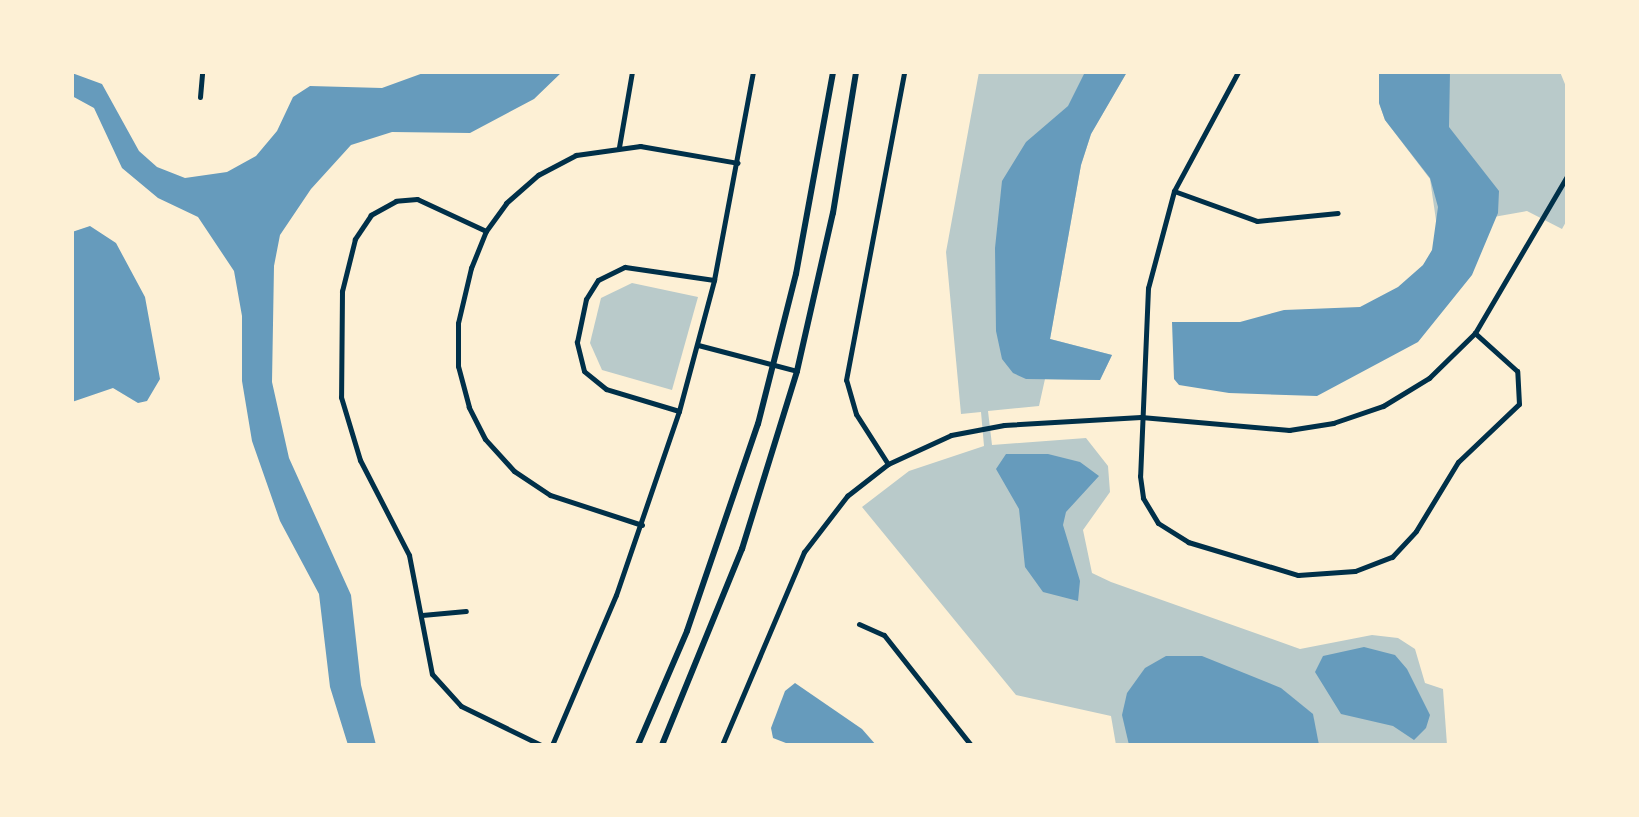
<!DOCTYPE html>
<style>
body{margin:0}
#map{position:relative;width:1639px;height:817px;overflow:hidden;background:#fdf0d5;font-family:"IBM Plex Sans",sans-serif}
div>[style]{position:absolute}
.green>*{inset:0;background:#b9caca}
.water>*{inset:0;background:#669bbc}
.minor>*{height:5px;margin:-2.5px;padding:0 2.5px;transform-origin:2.5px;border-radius:2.5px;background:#003049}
.tertiary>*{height:6px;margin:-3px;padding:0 3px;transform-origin:3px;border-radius:3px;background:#003049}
span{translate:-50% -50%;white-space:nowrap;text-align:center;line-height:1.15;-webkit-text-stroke:6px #fdf0d5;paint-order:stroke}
.frame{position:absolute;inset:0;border:74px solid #fdf0d5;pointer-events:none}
</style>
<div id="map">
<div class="green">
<div style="clip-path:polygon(979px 72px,1127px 72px,1091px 134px,1081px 165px,1050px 339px,1112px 355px,1100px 380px,1045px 379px,1039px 406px,988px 411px,992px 445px,1086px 438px,1108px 466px,1110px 492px,1083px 530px,1092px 573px,1111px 582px,1300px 649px,1372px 635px,1398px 638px,1415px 649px,1425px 683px,1443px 689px,1447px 745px,1116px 745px,1111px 716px,1016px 695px,862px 507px,909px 471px,984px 446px,981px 412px,961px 414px,946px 252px)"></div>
<div style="clip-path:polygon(1379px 72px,1560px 72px,1567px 89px,1567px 220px,1562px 229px,1527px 211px,1437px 227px,1430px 179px,1385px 120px,1379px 103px)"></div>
<div style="clip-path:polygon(632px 283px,698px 297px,672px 390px,602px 370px,590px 343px,601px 298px)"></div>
</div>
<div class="water">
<div style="clip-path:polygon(426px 72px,562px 72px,534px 99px,470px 133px,392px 132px,351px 145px,311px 189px,280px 235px,274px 266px,272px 382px,289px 458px,351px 595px,361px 685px,376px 745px,348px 745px,330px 687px,319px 594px,280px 521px,252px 441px,242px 381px,242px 316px,234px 271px,198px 217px,158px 198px,122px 168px,94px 108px,72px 96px,72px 73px,102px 84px,139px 151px,157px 167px,185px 178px,227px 172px,256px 156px,277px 131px,293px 97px,310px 86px,382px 88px)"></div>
<div style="clip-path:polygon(1085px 72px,1127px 72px,1091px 134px,1081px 165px,1050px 339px,1112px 355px,1100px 380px,1026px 379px,1013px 373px,1002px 359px,996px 331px,995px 248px,1002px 181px,1026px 142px,1068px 106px)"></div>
<div style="clip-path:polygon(1379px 72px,1450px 72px,1449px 127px,1499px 191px,1498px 213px,1472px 275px,1418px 342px,1317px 396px,1229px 393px,1179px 385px,1174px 379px,1172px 322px,1240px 322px,1284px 310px,1360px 307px,1398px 287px,1423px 265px,1432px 250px,1438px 207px,1430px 178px,1385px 120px,1379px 103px)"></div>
<div style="clip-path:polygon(90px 226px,116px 243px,145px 297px,160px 379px,147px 401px,138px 403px,113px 388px,72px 402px,72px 232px)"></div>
<div style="clip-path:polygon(1006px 454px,1048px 454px,1080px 462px,1099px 476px,1066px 512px,1063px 525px,1080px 581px,1078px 601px,1043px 592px,1025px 567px,1019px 509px,996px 469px)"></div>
<div style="clip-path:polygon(1364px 647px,1395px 655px,1407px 669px,1430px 715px,1426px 728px,1414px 740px,1393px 726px,1341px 714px,1315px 672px,1323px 656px)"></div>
<div style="clip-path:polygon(1166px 656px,1202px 656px,1281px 688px,1313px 714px,1319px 745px,1129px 745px,1122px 715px,1127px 693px,1145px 668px)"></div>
<div style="clip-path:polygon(795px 683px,862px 729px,876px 745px,791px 745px,773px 738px,771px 728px,785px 691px)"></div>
</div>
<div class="minor">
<div style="left:1238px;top:72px;width:135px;rotate:118.3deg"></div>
<div style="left:1174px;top:191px;width:100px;rotate:105deg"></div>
<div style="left:1148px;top:288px;width:188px;rotate:92.4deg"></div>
<div style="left:1140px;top:476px;width:22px;rotate:82deg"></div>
<div style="left:1143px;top:498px;width:29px;rotate:59deg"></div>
<div style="left:1158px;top:523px;width:36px;rotate:32deg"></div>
<div style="left:1188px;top:542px;width:115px;rotate:16.7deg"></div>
<div style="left:1298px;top:575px;width:57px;rotate:-4deg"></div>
<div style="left:1355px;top:571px;width:40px;rotate:-21deg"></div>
<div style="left:1392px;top:557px;width:35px;rotate:-47deg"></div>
<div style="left:1416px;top:531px;width:81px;rotate:-58.7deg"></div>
<div style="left:1458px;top:462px;width:84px;rotate:-43.6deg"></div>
<div style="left:1519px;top:404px;width:33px;rotate:-93deg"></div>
<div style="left:1517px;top:371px;width:57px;rotate:-137.9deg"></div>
<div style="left:200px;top:97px;width:25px;rotate:-85deg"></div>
<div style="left:619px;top:147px;width:76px;rotate:-80.2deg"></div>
<div style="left:1174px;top:191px;width:88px;rotate:19.9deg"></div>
<div style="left:1257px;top:221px;width:81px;rotate:-5.6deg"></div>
<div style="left:486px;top:231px;width:76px;rotate:-155.1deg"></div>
<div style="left:417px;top:199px;width:21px;rotate:175deg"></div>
<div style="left:396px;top:201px;width:29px;rotate:151deg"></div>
<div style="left:371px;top:215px;width:29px;rotate:124deg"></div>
<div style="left:355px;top:239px;width:54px;rotate:104deg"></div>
<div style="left:342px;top:291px;width:106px;rotate:90.5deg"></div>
<div style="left:341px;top:397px;width:66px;rotate:73.2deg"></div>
<div style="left:360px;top:460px;width:107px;rotate:62.7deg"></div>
<div style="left:409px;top:555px;width:121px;rotate:79.1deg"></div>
<div style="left:432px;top:674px;width:43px;rotate:47.8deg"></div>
<div style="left:461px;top:706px;width:89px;rotate:26deg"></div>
<div style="left:698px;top:345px;width:102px;rotate:14.7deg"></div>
<div style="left:679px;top:411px;width:76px;rotate:-163.2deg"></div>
<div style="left:606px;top:389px;width:28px;rotate:-141deg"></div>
<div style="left:584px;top:371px;width:30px;rotate:-104deg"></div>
<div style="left:577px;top:342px;width:44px;rotate:-78.2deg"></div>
<div style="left:586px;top:299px;width:22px;rotate:-58deg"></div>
<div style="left:598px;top:280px;width:30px;rotate:-26deg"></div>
<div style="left:625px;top:267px;width:90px;rotate:8.3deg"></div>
<div style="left:888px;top:464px;width:59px;rotate:-122.6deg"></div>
<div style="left:856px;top:414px;width:35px;rotate:-106deg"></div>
<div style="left:846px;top:380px;width:313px;rotate:-79.3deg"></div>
<div style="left:642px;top:525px;width:97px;rotate:-161.9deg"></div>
<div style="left:550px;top:495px;width:43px;rotate:-146.3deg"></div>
<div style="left:514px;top:471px;width:43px;rotate:-132.2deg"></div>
<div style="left:485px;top:439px;width:36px;rotate:-117deg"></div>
<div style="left:469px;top:407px;width:42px;rotate:-105deg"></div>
<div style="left:458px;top:366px;width:43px;rotate:-90deg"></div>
<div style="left:458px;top:323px;width:57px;rotate:-76.7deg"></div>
<div style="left:471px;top:268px;width:40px;rotate:-68deg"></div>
<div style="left:486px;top:231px;width:34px;rotate:-54deg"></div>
<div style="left:506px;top:203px;width:43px;rotate:-41.2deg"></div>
<div style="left:538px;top:175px;width:43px;rotate:-27.8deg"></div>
<div style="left:576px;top:155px;width:65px;rotate:-8deg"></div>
<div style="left:640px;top:146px;width:99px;rotate:9.8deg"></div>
<div style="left:422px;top:615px;width:44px;rotate:-5.2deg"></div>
<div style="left:859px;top:624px;width:27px;rotate:24deg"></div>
<div style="left:884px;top:635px;width:140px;rotate:51.7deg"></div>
<div style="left:552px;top:745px;width:163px;rotate:-66.9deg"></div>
<div style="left:616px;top:595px;width:194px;rotate:-71.1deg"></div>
<div style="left:679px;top:411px;width:136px;rotate:-75deg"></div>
<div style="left:714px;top:280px;width:212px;rotate:-79.4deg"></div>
<div style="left:722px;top:745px;width:210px;rotate:-67deg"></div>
<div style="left:804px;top:552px;width:71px;rotate:-52.5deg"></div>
<div style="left:847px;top:496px;width:52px;rotate:-38deg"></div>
<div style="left:888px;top:464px;width:69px;rotate:-24.7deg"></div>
<div style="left:951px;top:435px;width:54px;rotate:-10.7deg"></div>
<div style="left:1004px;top:425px;width:137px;rotate:-3.3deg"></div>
<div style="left:1141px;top:417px;width:149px;rotate:5deg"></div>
<div style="left:1289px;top:430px;width:45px;rotate:-9deg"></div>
<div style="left:1333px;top:423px;width:53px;rotate:-18.8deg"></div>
<div style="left:1383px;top:406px;width:54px;rotate:-31.3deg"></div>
<div style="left:1429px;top:378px;width:64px;rotate:-44.4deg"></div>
<div style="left:1475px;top:333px;width:182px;rotate:-59.6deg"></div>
</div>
<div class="tertiary">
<div style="left:638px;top:745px;width:124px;rotate:-66.7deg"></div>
<div style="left:687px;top:631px;width:219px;rotate:-71.1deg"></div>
<div style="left:758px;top:424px;width:155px;rotate:-75.8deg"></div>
<div style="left:796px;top:274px;width:205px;rotate:-79.6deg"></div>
<div style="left:662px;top:745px;width:212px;rotate:-67.8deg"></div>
<div style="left:742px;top:549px;width:186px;rotate:-72.8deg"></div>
<div style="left:797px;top:371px;width:162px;rotate:-77.2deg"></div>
<div style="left:833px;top:213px;width:143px;rotate:-80.7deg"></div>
</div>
<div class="frame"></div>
</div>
